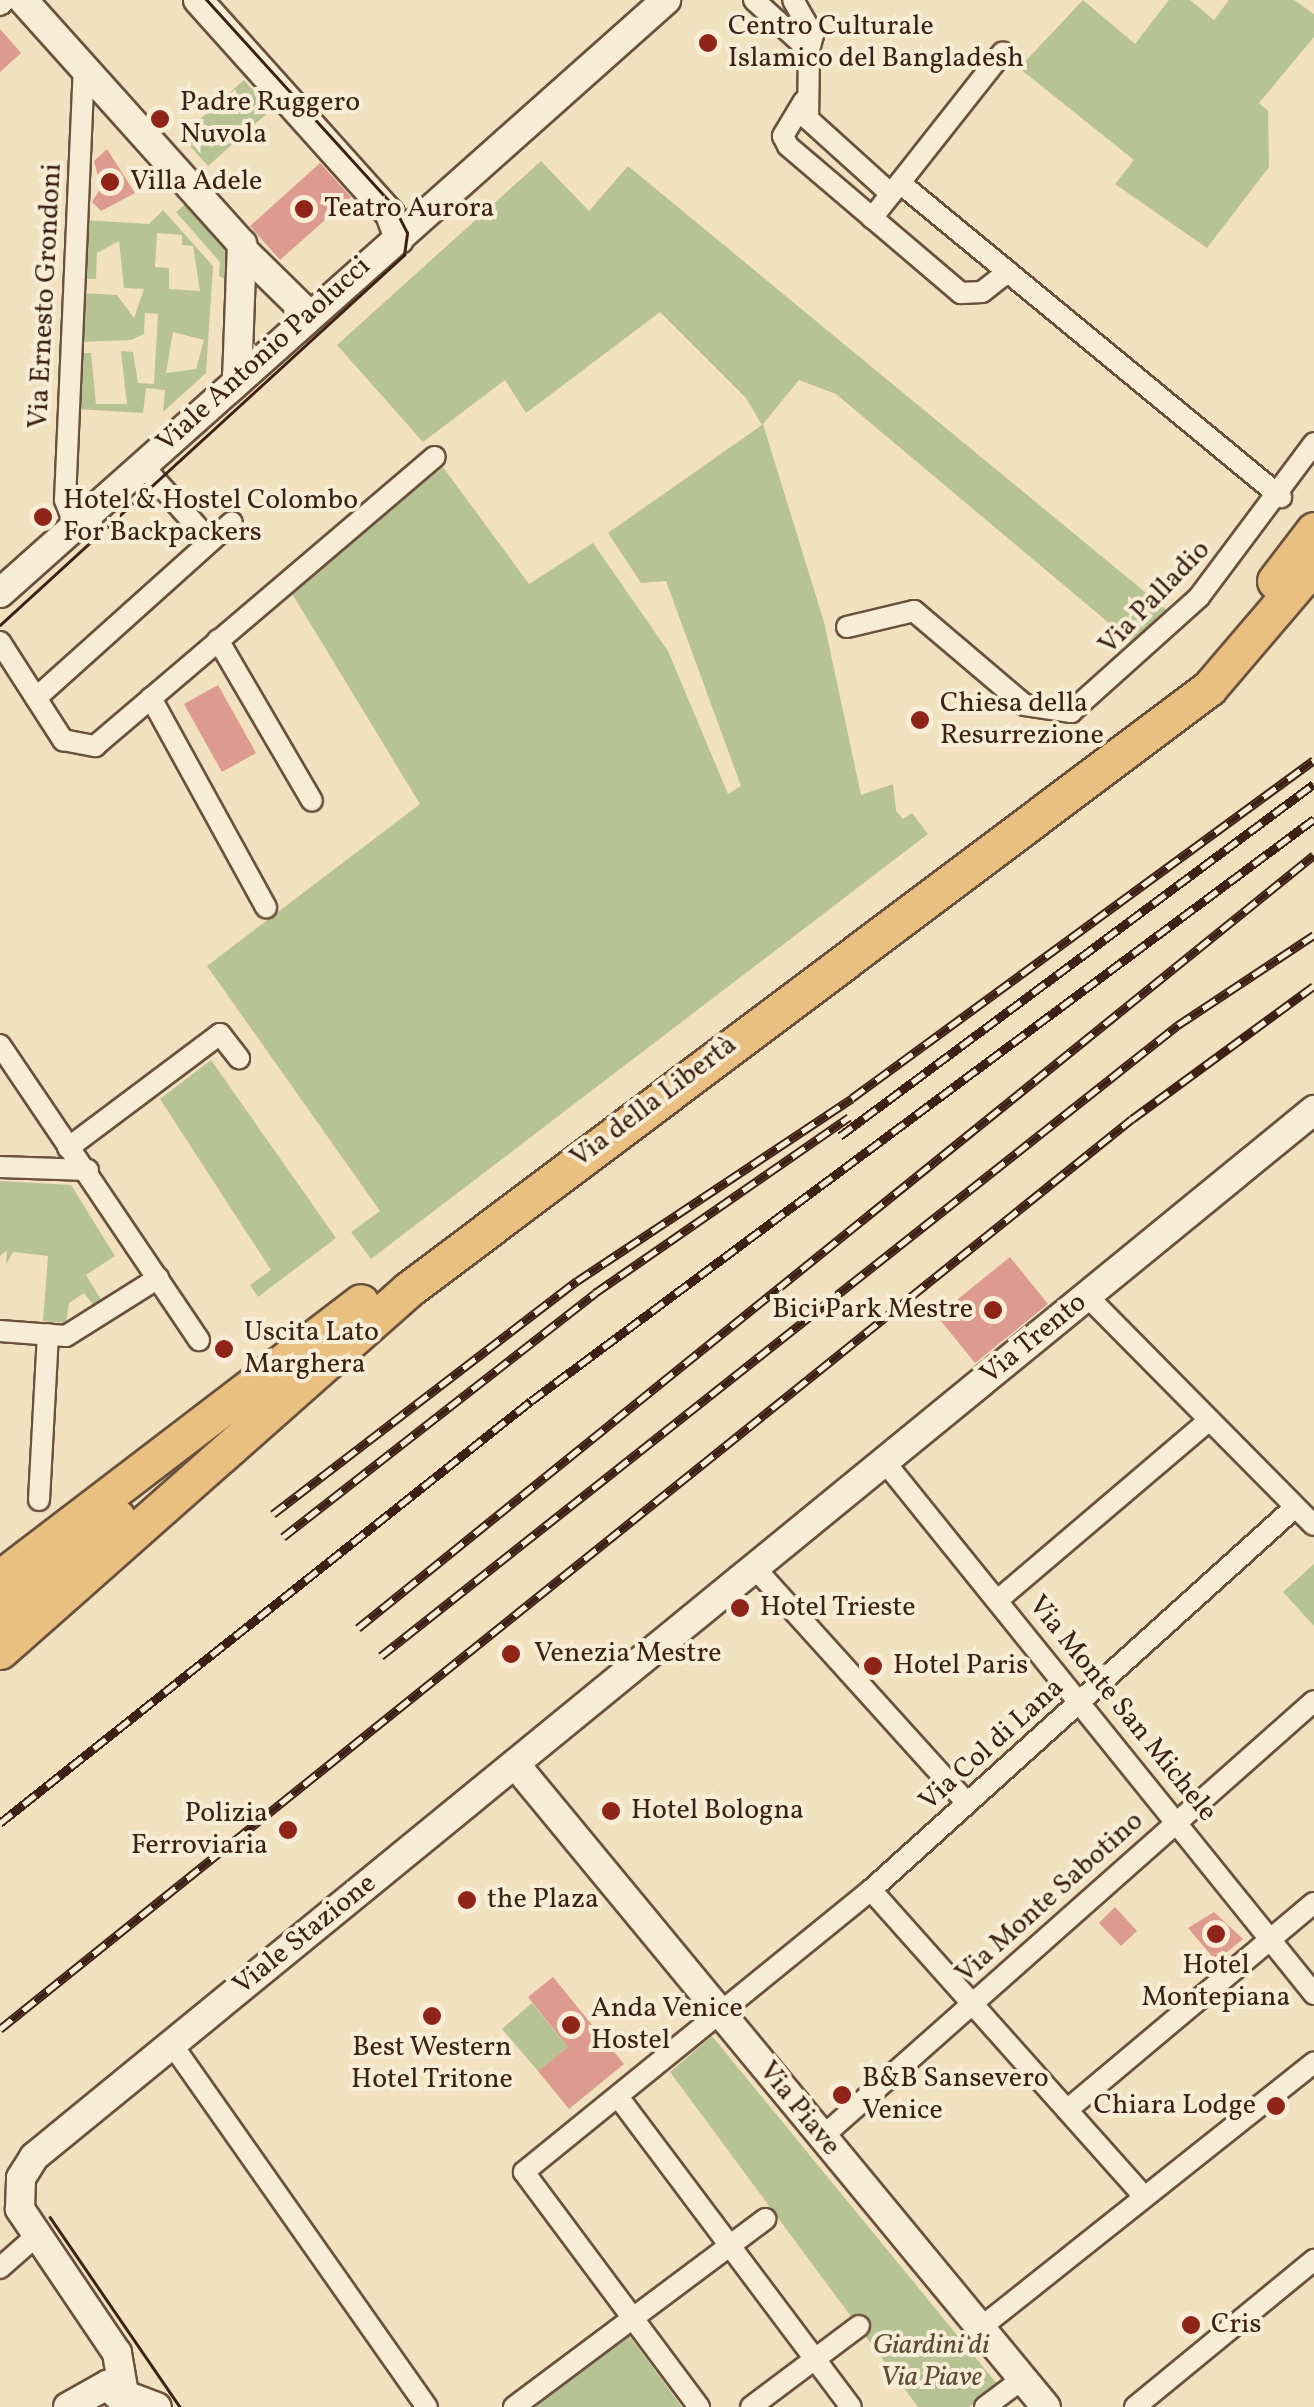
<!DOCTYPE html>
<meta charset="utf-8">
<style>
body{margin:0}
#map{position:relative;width:1314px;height:2407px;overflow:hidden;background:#f2e1be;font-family:Vollkorn,serif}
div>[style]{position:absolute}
.green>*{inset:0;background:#b8c393}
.building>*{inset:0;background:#dd9a8e}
.roads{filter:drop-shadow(2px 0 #6a513e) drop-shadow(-2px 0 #6a513e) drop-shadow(0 2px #6a513e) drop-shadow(0 -2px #6a513e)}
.street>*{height:20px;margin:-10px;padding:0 10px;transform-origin:10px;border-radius:10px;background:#f7ecd5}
.secondary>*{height:28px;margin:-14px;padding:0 14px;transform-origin:14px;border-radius:14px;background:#f7ecd5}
.highway>*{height:35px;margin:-17.5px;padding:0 17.5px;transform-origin:17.5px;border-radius:17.5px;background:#e9c07f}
.tram>*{height:2.5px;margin:-1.25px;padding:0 1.25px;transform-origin:1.25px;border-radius:1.25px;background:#3d2114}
.rail>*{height:9px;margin-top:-4.5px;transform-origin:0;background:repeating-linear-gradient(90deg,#f7ecd5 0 15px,#3d2114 0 30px);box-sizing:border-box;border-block:2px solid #3d2114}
.dots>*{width:28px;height:28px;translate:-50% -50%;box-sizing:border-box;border:5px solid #f7ecd5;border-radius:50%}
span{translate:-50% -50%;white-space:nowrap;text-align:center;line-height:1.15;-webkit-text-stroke:8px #f7ecd5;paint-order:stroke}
.poi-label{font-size:28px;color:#3d2114}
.left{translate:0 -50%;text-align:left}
.right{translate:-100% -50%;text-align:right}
.street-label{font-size:28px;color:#3d2114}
.park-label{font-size:28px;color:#5c4a34;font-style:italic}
</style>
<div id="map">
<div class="green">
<div style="clip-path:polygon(1083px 0,1135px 44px,1169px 0,1190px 0,1214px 20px,1229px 0,1294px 0,1314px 14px,1314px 37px,1259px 103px,1268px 111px,1269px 167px,1207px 248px,1115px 184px,1134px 160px,1019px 68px)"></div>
<div style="clip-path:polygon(244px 80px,271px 110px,208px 166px,181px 136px)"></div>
<div style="clip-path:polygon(541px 161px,589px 211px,628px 166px,1168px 611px,1134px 644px,836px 394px,799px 380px,763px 424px,824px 622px,861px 795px,893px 784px,896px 811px,903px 819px,912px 813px,928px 834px,371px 1259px,351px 1232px,380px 1211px,207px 966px,420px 804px,291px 592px,443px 467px,529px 584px,593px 543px,668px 651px,728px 794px,741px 786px,666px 581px,641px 583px,608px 533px,762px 425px,746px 398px,660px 312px,526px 413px,505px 380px,423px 442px,337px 345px)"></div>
<div style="clip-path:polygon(192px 199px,238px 251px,237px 285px,219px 276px,220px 262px,176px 212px)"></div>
<div style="clip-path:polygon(evenodd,163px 210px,213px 266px,206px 373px,163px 412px,165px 390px,146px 388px,143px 413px,76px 409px,78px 353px,91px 353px,96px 404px,127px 404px,121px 351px,133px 352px,138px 383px,154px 384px,158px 314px,145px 313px,144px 334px,131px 340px,79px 342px,81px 293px,117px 295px,134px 318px,144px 289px,124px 288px,119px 241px,97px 253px,96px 279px,82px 279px,84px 220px,149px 224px,163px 210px,157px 233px,182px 235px,182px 245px,193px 246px,200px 291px,169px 289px,169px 268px,155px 267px,157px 233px,163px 210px,173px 332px,204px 340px,196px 369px,166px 373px,173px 332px)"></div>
<div style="clip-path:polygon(211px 1060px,336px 1238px,258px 1297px,250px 1285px,271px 1270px,160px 1099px)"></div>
<div style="clip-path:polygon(0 1181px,71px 1185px,115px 1256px,86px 1275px,102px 1301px,94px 1306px,84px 1293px,69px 1303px,66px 1323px,43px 1321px,48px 1256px,13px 1252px,6px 1265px,7px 1250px,0 1256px)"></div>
<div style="clip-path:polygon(1314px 1564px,1314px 1626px,1283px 1592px)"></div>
<div style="clip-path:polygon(532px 2003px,568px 2047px,538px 2071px,502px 2029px)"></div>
<div style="clip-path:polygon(712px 2036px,998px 2385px,969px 2407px,918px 2407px,670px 2072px)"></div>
<div style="clip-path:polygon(628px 2334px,682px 2407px,531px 2407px)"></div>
</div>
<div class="building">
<div style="clip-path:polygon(0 29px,21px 53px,0 72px)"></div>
<div style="clip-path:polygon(107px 149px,135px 193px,101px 211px,92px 202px,101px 187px,94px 161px)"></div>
<div style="clip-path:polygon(320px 163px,351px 197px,280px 260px,250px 226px)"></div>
<div style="clip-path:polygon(218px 685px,256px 753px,222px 772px,184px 704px)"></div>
<div style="clip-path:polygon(1010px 1257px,1048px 1304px,975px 1363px,937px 1316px)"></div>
<div style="clip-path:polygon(1115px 1907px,1137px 1931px,1121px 1946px,1099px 1923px)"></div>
<div style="clip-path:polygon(1214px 1912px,1243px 1939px,1216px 1961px,1188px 1928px)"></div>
<div style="clip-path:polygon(553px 1977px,624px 2064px,569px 2109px,538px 2071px,568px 2047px,528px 1997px)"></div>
</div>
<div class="roads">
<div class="street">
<div style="left:754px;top:0;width:74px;rotate:42.3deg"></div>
<div style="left:809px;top:50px;width:16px;rotate:-75deg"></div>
<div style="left:813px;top:35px;width:40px;rotate:-119.7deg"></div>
<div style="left:0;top:5px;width:8px;rotate:-40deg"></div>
<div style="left:809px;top:50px;width:69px;rotate:90.8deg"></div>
<div style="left:808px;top:119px;width:112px;rotate:42.1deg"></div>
<div style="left:804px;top:101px;width:41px;rotate:121deg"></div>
<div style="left:783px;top:136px;width:11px;rotate:63deg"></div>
<div style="left:788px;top:146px;width:227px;rotate:40.4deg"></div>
<div style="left:961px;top:293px;width:21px;rotate:-3deg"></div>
<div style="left:982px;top:292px;width:33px;rotate:-38deg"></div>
<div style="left:900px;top:183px;width:494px;rotate:39.5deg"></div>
<div style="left:872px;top:218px;width:211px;rotate:-51.7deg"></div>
<div style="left:142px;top:465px;width:102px;rotate:48.2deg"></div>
<div style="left:75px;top:526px;width:28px;rotate:-111deg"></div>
<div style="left:65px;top:500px;width:433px;rotate:-87.5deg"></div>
<div style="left:847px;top:627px;width:69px;rotate:-13.4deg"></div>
<div style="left:914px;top:611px;width:145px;rotate:40.3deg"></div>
<div style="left:1025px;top:705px;width:47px;rotate:8.7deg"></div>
<div style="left:1071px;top:712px;width:172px;rotate:-41.9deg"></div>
<div style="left:1199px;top:597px;width:192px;rotate:-53.2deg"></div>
<div style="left:218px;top:640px;width:186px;rotate:59.7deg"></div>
<div style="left:0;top:642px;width:117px;rotate:57.3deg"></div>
<div style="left:63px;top:740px;width:33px;rotate:11deg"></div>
<div style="left:95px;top:746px;width:446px;rotate:-40.4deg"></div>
<div style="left:36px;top:698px;width:263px;rotate:-41.9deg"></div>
<div style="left:151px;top:698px;width:239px;rotate:61.2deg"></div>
<div style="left:0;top:1045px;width:356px;rotate:56deg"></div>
<div style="left:68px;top:1148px;width:190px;rotate:-36.9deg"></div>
<div style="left:220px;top:1034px;width:31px;rotate:52deg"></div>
<div style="left:0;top:1167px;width:88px;rotate:2deg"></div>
<div style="left:1087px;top:1296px;width:322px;rotate:45.3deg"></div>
<div style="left:0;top:1331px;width:66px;rotate:4.3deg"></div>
<div style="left:66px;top:1336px;width:109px;rotate:-32.2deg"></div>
<div style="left:884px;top:1461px;width:685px;rotate:51.1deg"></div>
<div style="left:39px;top:1500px;width:166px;rotate:-86.9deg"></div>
<div style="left:753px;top:1566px;width:319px;rotate:47.9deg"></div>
<div style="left:999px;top:1599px;width:273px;rotate:-40.4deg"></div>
<div style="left:871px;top:1890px;width:411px;rotate:48.3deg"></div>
<div style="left:171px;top:2043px;width:445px;rotate:54.9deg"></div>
<div style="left:619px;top:2098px;width:386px;rotate:53.1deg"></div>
<div style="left:1067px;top:2110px;width:322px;rotate:-40deg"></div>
<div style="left:822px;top:2137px;width:657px;rotate:-41.55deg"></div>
<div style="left:0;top:2268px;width:47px;rotate:-41.5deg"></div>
<div style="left:979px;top:2329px;width:428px;rotate:-38.5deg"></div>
<div style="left:514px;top:2407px;width:314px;rotate:-36.8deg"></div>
<div style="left:699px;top:2407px;width:293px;rotate:-126.7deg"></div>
<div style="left:524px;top:2172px;width:447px;rotate:-39.1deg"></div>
<div style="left:871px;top:1890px;width:569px;rotate:-42.08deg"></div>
<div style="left:751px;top:2407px;width:135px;rotate:-36.9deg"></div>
<div style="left:985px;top:2407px;width:45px;rotate:-36.9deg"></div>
<div style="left:1135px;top:2407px;width:232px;rotate:-39.4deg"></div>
</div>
<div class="secondary">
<div style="left:23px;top:0;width:328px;rotate:48.1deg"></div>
<div style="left:242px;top:244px;width:136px;rotate:92.1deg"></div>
<div style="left:198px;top:0;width:288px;rotate:48.1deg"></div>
<div style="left:390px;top:214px;width:27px;rotate:70deg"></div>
<div style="left:245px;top:252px;width:90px;rotate:44.5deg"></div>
<div style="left:0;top:593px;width:892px;rotate:-41.68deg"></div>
<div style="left:515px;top:1764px;width:834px;rotate:50.45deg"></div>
<div style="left:124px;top:2394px;width:42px;rotate:-99.7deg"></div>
<div style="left:117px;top:2353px;width:174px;rotate:-124deg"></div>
<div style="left:20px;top:2209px;width:31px;rotate:-88deg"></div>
<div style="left:21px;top:2178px;width:25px;rotate:-58deg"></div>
<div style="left:34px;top:2157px;width:1654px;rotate:-39.28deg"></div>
<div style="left:125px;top:2395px;width:34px;rotate:21deg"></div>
<div style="left:68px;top:2407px;width:45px;rotate:-29.4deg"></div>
<div style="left:107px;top:2385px;width:29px;rotate:44deg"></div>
</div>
<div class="highway">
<div style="left:1275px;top:581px;width:64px;rotate:-52.6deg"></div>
<div style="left:0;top:1578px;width:454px;rotate:-37.4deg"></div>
<div style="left:0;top:1611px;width:150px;rotate:-38.8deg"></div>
<div style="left:0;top:1651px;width:546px;rotate:-41.51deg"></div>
<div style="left:409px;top:1289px;width:1001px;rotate:-36.92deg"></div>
<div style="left:1209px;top:688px;width:162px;rotate:-49.5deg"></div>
</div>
</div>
<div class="tram">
<div style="left:0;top:625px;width:548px;rotate:-42.48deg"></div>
<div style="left:404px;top:255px;width:22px;rotate:-82deg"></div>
<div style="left:407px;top:233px;width:29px;rotate:-117deg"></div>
<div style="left:394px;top:207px;width:280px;rotate:-132.2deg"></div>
<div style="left:50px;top:2217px;width:230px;rotate:55.6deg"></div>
</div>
<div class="rail">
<div style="left:840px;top:1136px;width:590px;rotate:-36.6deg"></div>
<div style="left:273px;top:1514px;width:383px;rotate:-37.5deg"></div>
<div style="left:577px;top:1281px;width:330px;rotate:-33.6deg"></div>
<div style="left:852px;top:1098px;width:572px;rotate:-36.19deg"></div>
<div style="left:283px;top:1537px;width:396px;rotate:-38deg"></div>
<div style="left:595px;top:1293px;width:309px;rotate:-34.7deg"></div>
<div style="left:358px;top:1628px;width:1229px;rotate:-38.96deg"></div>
<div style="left:381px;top:1656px;width:1017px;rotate:-38.37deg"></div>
<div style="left:1178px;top:1025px;width:163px;rotate:-33.5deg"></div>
<div style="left:0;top:1823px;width:678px;rotate:-38.48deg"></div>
<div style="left:531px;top:1401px;width:976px;rotate:-36.62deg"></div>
<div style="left:0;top:2029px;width:1452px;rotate:-38.8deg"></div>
<div style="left:1132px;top:1119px;width:225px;rotate:-36.2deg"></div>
</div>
<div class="dots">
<div style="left:708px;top:43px;background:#8f2418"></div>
<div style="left:160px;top:119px;background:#8f2418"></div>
<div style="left:110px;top:182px;background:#8f2418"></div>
<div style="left:304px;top:209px;background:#8f2418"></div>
<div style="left:43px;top:517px;background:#8f2418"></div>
<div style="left:920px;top:720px;background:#8f2418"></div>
<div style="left:993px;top:1310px;background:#8f2418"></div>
<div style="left:224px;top:1349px;background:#8f2418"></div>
<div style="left:740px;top:1608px;background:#8f2418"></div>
<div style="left:511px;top:1654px;background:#8f2418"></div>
<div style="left:873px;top:1666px;background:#8f2418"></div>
<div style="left:611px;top:1811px;background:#8f2418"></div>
<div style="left:288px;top:1830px;background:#8f2418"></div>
<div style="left:467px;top:1900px;background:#8f2418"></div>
<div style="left:1216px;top:1934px;background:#8f2418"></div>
<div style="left:432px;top:2016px;background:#8f2418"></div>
<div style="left:571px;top:2025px;background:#8f2418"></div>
<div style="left:842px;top:2095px;background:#8f2418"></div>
<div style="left:1276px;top:2106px;background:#8f2418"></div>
<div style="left:1191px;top:2325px;background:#8f2418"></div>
</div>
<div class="poi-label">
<span class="left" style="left:728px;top:43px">Centro Culturale<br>Islamico del Bangladesh</span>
<span class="left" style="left:180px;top:119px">Padre Ruggero<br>Nuvola</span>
<span class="left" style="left:130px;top:182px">Villa Adele</span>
<span class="left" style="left:324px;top:209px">Teatro Aurora</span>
<span class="left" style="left:63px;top:517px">Hotel &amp; Hostel Colombo<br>For Backpackers</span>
<span class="left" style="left:940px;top:720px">Chiesa della<br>Resurrezione</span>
<span class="right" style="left:973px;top:1310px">Bici Park Mestre</span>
<span class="left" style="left:244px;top:1349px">Uscita Lato<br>Marghera</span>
<span class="left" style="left:760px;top:1608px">Hotel Trieste</span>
<span class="left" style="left:534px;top:1654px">Venezia Mestre</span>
<span class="left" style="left:893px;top:1666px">Hotel Paris</span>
<span class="left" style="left:631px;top:1811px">Hotel Bologna</span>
<span class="right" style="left:268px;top:1830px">Polizia<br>Ferroviaria</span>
<span class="left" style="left:487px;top:1900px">the Plaza</span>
<span style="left:1216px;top:1982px">Hotel<br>Montepiana</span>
<span class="left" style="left:591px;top:2025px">Anda Venice<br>Hostel</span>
<span style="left:432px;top:2064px">Best Western<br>Hotel Tritone</span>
<span class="left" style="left:862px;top:2095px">B&amp;B Sansevero<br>Venice</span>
<span class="right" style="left:1256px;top:2106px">Chiara Lodge</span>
<span class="left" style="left:1211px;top:2325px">Cris</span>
</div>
<div class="street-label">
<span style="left:46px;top:296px;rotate:-87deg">Via Ernesto Grondoni</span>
<span style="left:264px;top:355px;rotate:-42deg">Viale Antonio Paolucci</span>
<span style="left:1155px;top:598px;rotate:-46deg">Via Palladio</span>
<span style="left:654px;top:1102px;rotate:-37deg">Via della Libertà</span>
<span style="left:1034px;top:1339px;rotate:-39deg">Via Trento</span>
<span style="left:1122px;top:1709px;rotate:51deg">Via Monte San Michele</span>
<span style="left:992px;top:1745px;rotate:-42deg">Via Col di Lana</span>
<span style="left:1050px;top:1898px;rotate:-42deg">Via Monte Sabotino</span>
<span style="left:305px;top:1935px;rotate:-39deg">Viale Stazione</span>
<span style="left:799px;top:2109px;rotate:51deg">Via Piave</span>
</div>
<div class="park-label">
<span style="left:931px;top:2362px">Giardini di<br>Via Piave</span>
</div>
</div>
